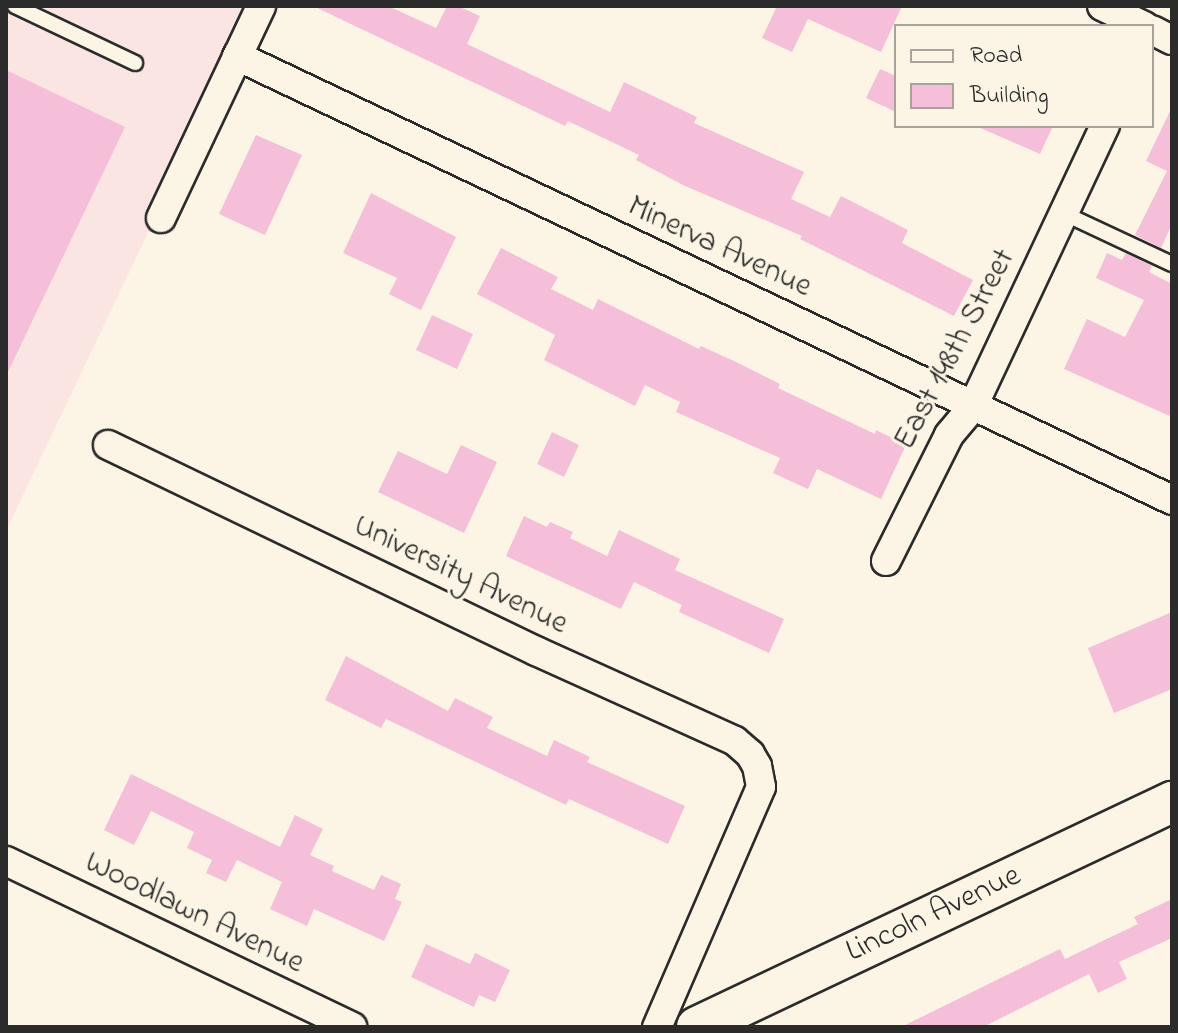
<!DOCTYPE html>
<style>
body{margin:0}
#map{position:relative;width:1178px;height:1033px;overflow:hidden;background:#fcf5e5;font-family:"Indie Flower",sans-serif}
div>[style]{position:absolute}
.built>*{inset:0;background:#fae5e2}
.building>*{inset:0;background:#f5bfda}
.roads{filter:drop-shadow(2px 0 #2b2b2b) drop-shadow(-2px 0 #2b2b2b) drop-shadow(0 2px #2b2b2b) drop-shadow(0 -2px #2b2b2b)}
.lane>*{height:14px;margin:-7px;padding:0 7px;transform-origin:7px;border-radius:7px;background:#fcf5e5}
.street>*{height:28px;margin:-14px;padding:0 14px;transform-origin:14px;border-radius:14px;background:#fcf5e5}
.secondary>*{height:40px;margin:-20px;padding:0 20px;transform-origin:20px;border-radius:20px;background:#fcf5e5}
span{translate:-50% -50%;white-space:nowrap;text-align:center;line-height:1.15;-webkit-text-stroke:6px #fcf5e5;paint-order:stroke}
.street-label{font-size:32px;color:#2b2b2b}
.frame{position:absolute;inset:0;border:8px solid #2b2b2b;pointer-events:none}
.legend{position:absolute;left:894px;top:24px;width:260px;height:104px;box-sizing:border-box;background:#fcf5e5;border:2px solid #a8a49b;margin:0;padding:10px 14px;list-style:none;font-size:24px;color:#2b2b2b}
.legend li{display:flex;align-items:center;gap:16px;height:40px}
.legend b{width:40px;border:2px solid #a8a49b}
</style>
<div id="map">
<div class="built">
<div style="clip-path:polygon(6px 6px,256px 6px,6px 531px)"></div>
</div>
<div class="building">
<div style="clip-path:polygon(313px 6px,388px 6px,436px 28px,447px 6px,458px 6px,480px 16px,467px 44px,610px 112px,624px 82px,697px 117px,694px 123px,804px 172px,791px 199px,830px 217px,841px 196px,908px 230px,902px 243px,973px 280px,954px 316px,800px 239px,802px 236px,683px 185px,636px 160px,639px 155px,568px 121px,565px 126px)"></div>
<div style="clip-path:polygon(777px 6px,902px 6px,881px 52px,808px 19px,792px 52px,762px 38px)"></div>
<div style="clip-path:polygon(880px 69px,896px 76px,896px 112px,866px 98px)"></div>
<div style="clip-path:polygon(6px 70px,125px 127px,6px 376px)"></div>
<div style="clip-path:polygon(1172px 107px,1172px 224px,1161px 248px,1135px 235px,1167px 171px,1146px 161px)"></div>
<div style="clip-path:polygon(976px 126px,1053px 126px,1040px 154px)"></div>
<div style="clip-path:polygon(256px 135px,302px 155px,265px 235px,219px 214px)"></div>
<div style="clip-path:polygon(371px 193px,456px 237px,421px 310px,389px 294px,397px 278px,343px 253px)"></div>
<div style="clip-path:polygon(501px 248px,558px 277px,551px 289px,593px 310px,598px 299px,699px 349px,701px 346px,736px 362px,780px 384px,778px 388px,875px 434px,876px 430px,906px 445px,881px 499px,817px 469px,808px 489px,773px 473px,780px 458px,676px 412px,680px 402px,645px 385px,635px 406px,544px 360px,555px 335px,477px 294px)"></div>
<div style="clip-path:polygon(1107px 253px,1122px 260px,1126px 253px,1152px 266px,1149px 272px,1172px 284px,1172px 417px,1064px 369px,1087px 319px,1125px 337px,1144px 300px,1096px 278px)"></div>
<div style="clip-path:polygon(432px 315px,473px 334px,457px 369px,416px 350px)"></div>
<div style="clip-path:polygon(552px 432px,579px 445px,564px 477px,537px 464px)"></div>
<div style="clip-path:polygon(461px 445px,497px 462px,464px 533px,378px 492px,398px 451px,447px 474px)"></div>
<div style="clip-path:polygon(524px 516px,547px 527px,550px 522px,573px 532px,570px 538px,607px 556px,619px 530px,680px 559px,675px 570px,784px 619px,769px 653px,679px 612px,682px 605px,634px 582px,621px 609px,506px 556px)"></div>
<div style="clip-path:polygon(1172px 612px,1172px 689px,1114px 713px,1088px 648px)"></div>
<div style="clip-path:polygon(346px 656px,448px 711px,455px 698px,493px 717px,487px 728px,547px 756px,554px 740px,590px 757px,587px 762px,685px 806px,668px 844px,569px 799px,566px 805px,386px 719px,381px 728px,325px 700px)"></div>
<div style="clip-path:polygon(131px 774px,280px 847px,295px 815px,323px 829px,310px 855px,334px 866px,332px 871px,374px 890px,381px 875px,401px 884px,395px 899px,402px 902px,384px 941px,314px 909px,307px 926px,270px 909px,282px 882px,237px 860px,226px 882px,206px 873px,212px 860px,187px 848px,194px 832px,151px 811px,134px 845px,104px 830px)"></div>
<div style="clip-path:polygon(1172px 899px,1172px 938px,1119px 962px,1127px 979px,1098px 993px,1089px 974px,983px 1027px,901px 1027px,1060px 949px,1065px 959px,1138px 924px,1134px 917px)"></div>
<div style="clip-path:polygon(426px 944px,470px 964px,475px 953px,510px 970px,495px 1002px,479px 995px,474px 1007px,411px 977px)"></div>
</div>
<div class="roads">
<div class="lane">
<div style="left:15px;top:6px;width:133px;rotate:25.4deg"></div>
<div style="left:1063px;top:213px;width:120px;rotate:25.1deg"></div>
</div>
<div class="street">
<div style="left:1102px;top:6px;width:47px;rotate:25.5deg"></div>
<div style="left:1152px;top:30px;width:22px;rotate:27deg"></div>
<div style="left:237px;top:56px;width:1035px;rotate:25.4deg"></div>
<div style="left:161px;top:218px;width:234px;rotate:-64.7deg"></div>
<div style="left:108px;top:445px;width:475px;rotate:25.7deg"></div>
<div style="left:536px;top:651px;width:218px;rotate:24.3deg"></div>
<div style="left:735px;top:741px;width:20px;rotate:41deg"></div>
<div style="left:750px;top:754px;width:14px;rotate:60deg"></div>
<div style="left:757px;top:766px;width:21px;rotate:79deg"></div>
<div style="left:761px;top:787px;width:262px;rotate:113.4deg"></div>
<div style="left:886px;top:561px;width:141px;rotate:-63.4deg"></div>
<div style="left:949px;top:435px;width:38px;rotate:-50deg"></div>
<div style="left:973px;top:406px;width:310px;rotate:-64.8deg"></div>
<div style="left:6px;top:861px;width:384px;rotate:25.6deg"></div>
</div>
<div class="secondary">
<div style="left:697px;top:1027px;width:526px;rotate:-25.35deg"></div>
</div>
</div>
<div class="street-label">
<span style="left:719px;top:248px;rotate:25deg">Minerva Avenue</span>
<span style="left:956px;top:350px;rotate:-62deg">East 148th Street</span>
<span style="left:460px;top:576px;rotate:26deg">University Avenue</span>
<span style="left:194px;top:914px;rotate:26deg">Woodlawn Avenue</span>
<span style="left:934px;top:915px;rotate:-25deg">Lincoln Avenue</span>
</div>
<div class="frame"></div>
<ul class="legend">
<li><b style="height:10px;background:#fcf5e5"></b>Road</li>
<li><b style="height:22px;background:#f5bfda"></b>Building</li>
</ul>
</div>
